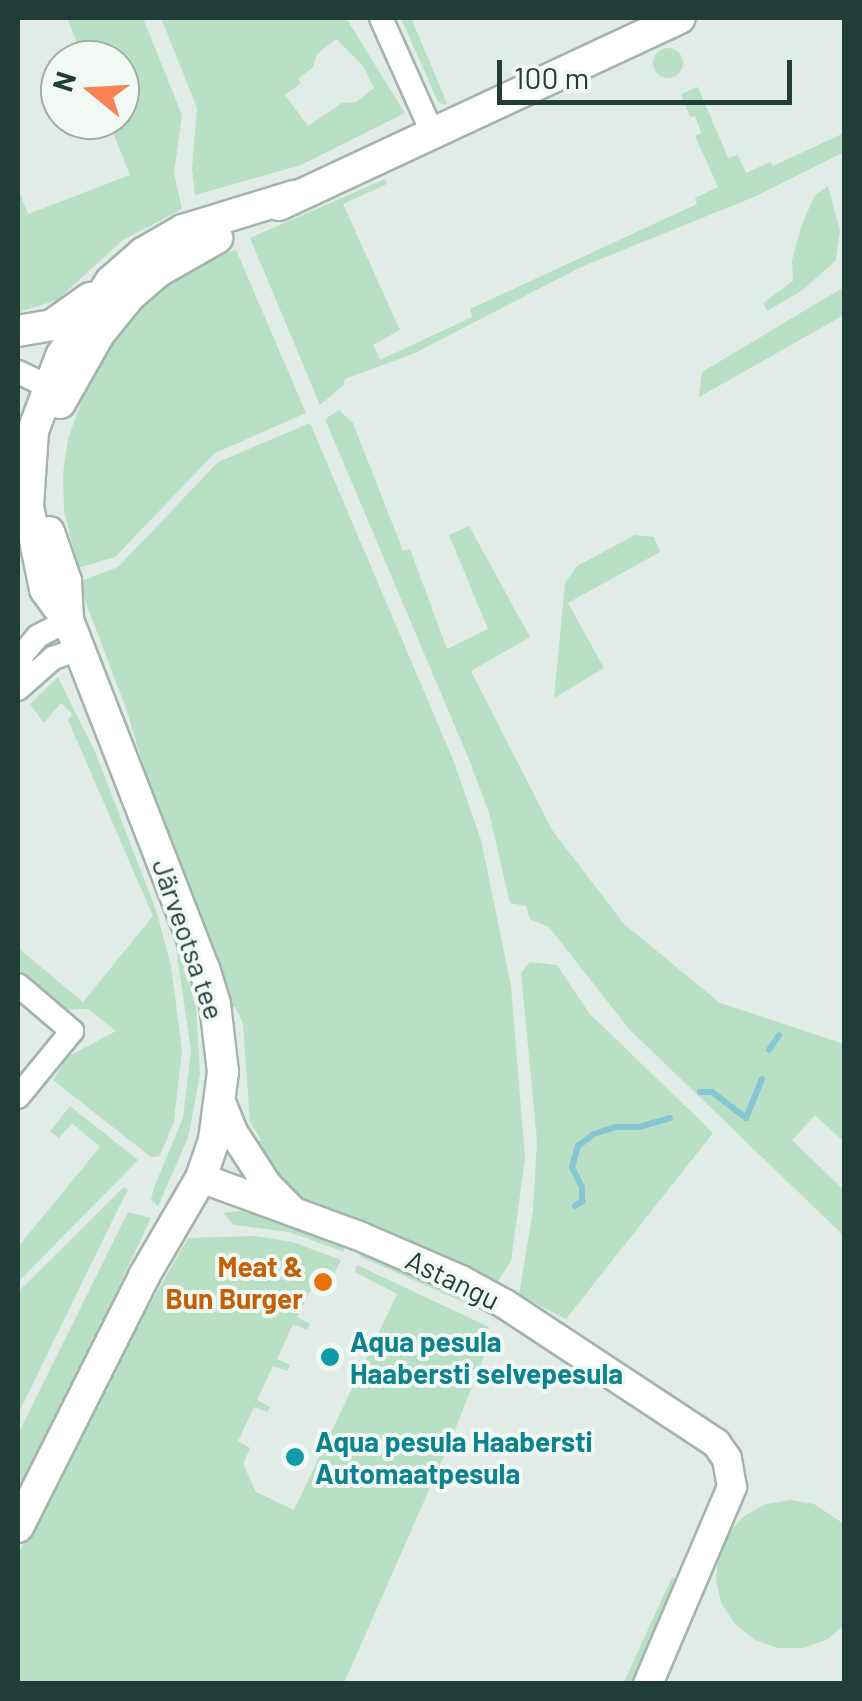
<!DOCTYPE html>
<meta charset="utf-8">
<style>
body{margin:0}
#map{position:relative;width:862px;height:1701px;overflow:hidden;background:#e1ece8;font-family:Barlow,sans-serif}
div>[style]{position:absolute}
.green>*{inset:0;background:#b9dfc4}
.round{border-radius:50%}
.stream>*{height:6px;margin:-3px;padding:0 3px;transform-origin:3px;border-radius:3px;background:#86c5d4}
.roads{filter:drop-shadow(2px 0 #a3b4af) drop-shadow(-2px 0 #a3b4af) drop-shadow(0 2px #a3b4af) drop-shadow(0 -2px #a3b4af)}
.minor>*{height:22px;margin:-11px;padding:0 11px;transform-origin:11px;border-radius:11px;background:#fff}
.tertiary>*{height:28px;margin:-14px;padding:0 14px;transform-origin:14px;border-radius:14px;background:#fff}
.secondary>*{height:30px;margin:-15px;padding:0 15px;transform-origin:15px;border-radius:15px;background:#fff}
.dots>*{width:28px;height:28px;translate:-50% -50%;box-sizing:border-box;border:5px solid #f2f9f5;border-radius:50%}
span{translate:-50% -50%;white-space:nowrap;text-align:center;line-height:1.15;-webkit-text-stroke:8px #f2f9f5;paint-order:stroke}
.street-label{font-size:28px;color:#203e37}
.food-label{font-size:28px;color:#c56008;font-weight:700}
.right{translate:-100% -50%;text-align:right}
.culture-label{font-size:28px;color:#0d838f;font-weight:700}
.left{translate:0 -50%;text-align:left}
.frame{position:absolute;inset:0;border:20px solid #203e37;pointer-events:none}
.north{position:absolute;left:40px;top:40px;width:100px;height:100px;box-sizing:border-box;background:#f2f9f5;border:2px solid #9eaea9;border-radius:50%;rotate:288deg;font-size:28px;font-weight:700;line-height:40px;text-align:center;color:#203e37}
.north::after{content:'';display:block;margin:auto;width:35px;height:45px;background:#f88253;clip-path:polygon(50% 0,100% 100%,50% 72%,0 100%)}
.scale{position:absolute;left:497px;top:60px;width:295px;height:45px;box-sizing:border-box;border:5px solid #203e37;border-top:0;padding-left:12px;font-size:30px;line-height:35px;white-space:nowrap;color:#203e37;-webkit-text-stroke:8px #f2f9f5;paint-order:stroke}
</style>
<div id="map">
<div class="green">
<div style="clip-path:polygon(67px 18px,143px 18px,182px 115px,174px 173px,182px 209px,123px 240px,57px 300px,22px 311px,18px 318px,18px 189px,28px 214px,130px 175px,108px 120px,120px 120px,120px 60px,84px 60px)"></div>
<div style="clip-path:polygon(evenodd,161px 18px,346px 18px,405px 113px,301px 165px,195px 195px,192px 169px,197px 108px,161px 18px,336px 39px,363px 66px,374px 88px,356px 102px,342px 103px,308px 126px,285px 95px,301px 83px,298px 79px,313px 67px,317px 54px,336px 39px)"></div>
<div style="clip-path:polygon(401px 18px,411px 18px,447px 103px,444px 105px,438px 102px)"></div>
<div class="round" style="left:653px;top:48px;width:30px;height:30px"></div>
<div style="clip-path:polygon(698px 87px,728px 158px,738px 155px,746px 173px,770px 162px,773px 166px,844px 133px,844px 152px,754px 197px,581px 267px,415px 353px,345px 379px,343px 386px,320px 405px,250px 238px,385px 179px,387px 184px,343px 204px,400px 330px,373px 345px,380px 360px,472px 317px,470px 309px,697px 204px,695px 198px,718px 187px,695px 136px,701px 133px,695px 116px,690px 117px,681px 94px)"></div>
<div style="clip-path:polygon(828px 186px,840px 231px,836px 260px,803px 290px,767px 311px,763px 303px,793px 281px,792px 260px,802px 224px,815px 195px)"></div>
<div style="clip-path:polygon(236px 250px,306px 413px,215px 453px,115px 557px,78px 568px,64px 510px,63px 474px,68px 439px,90px 378px,111px 343px,151px 297px,204px 259px)"></div>
<div style="clip-path:polygon(844px 287px,844px 315px,699px 397px,702px 372px)"></div>
<div style="clip-path:polygon(339px 410px,353px 423px,403px 551px,410px 549px,447px 649px,488px 629px,449px 535px,469px 526px,530px 637px,471px 671px,552px 830px,624px 924px,720px 1003px,844px 1044px,844px 1137px,841px 1139px,815px 1115px,792px 1140px,844px 1190px,844px 1236px,629px 1029px,549px 927px,530px 919px,526px 906px,510px 903px,489px 813px,470px 762px,325px 419px)"></div>
<div style="clip-path:polygon(310px 423px,454px 762px,481px 840px,511px 986px,525px 1158px,511px 1261px,496px 1284px,299px 1197px,276px 1177px,252px 1146px,261px 1140px,250px 1122px,243px 1023px,235px 1007px,230px 1007px,161px 825px,127px 711px,78px 582px,118px 567px,218px 462px)"></div>
<div style="clip-path:polygon(635px 535px,654px 537px,660px 552px,568px 603px,604px 668px,554px 698px,565px 583px,577px 566px)"></div>
<div style="clip-path:polygon(58px 677px,96px 754px,157px 913px,171px 966px,182px 1050px,174px 1121px,160px 1156px,151px 1157px,53px 1080px,67px 1057px,116px 1031px,88px 1009px,61px 1010px,18px 973px,18px 948px,83px 1002px,153px 916px,68px 720px,72px 714px,61px 703px,44px 723px,30px 704px)"></div>
<div style="clip-path:polygon(173px 928px,196px 1007px,200px 1075px,188px 1138px,158px 1206px,151px 1200px,154px 1187px,183px 1118px,191px 1050px)"></div>
<div style="clip-path:polygon(530px 962px,557px 965px,589px 1013px,713px 1133px,566px 1319px,519px 1295px,533px 1211px,537px 1141px,521px 973px)"></div>
<div style="clip-path:polygon(70px 1106px,138px 1160px,18px 1282px,18px 1247px,100px 1147px,72px 1123px,59px 1138px,50px 1131px)"></div>
<div style="clip-path:polygon(124px 1187px,128px 1190px,120px 1205px,18px 1414px,18px 1292px)"></div>
<div style="clip-path:polygon(245px 1210px,343px 1244px,344px 1252px,289px 1232px,234px 1225px,223px 1213px)"></div>
<div style="clip-path:polygon(128px 1212px,151px 1218px,18px 1500px,18px 1434px)"></div>
<div style="clip-path:polygon(254px 1236px,293px 1242px,341px 1260px,331px 1280px,318px 1275px,297px 1317px,310px 1324px,307px 1330px,293px 1324px,277px 1359px,290px 1365px,287px 1371px,273px 1366px,257px 1400px,270px 1407px,267px 1412px,254px 1407px,238px 1441px,250px 1448px,243px 1464px,256px 1492px,294px 1510px,397px 1294px,355px 1272px,357px 1265px,489px 1327px,485px 1354px,448px 1447px,344px 1683px,18px 1683px,18px 1555px,89px 1411px,188px 1238px)"></div>
<div style="clip-path:polygon(363px 1252px,383px 1257px,494px 1311px,488px 1313px,359px 1256px)"></div>
<div style="clip-path:polygon(790px 1500px,814px 1504px,844px 1524px,844px 1626px,826px 1640px,803px 1648px,778px 1648px,755px 1640px,736px 1625px,722px 1605px,716px 1581px,718px 1556px,728px 1534px,744px 1516px,766px 1504px)"></div>
<div style="clip-path:polygon(672px 1577px,682px 1582px,637px 1683px,623px 1684px)"></div>
</div>
<div class="stream">
<div style="left:769px;top:1050px;width:18px;rotate:-56deg"></div>
<div style="left:700px;top:1092px;width:12px"></div>
<div style="left:712px;top:1092px;width:43px;rotate:37.4deg"></div>
<div style="left:746px;top:1118px;width:42px;rotate:-67.7deg"></div>
<div style="left:575px;top:1206px;width:9px;rotate:-36deg"></div>
<div style="left:582px;top:1201px;width:14px;rotate:-90deg"></div>
<div style="left:582px;top:1187px;width:22px;rotate:-117deg"></div>
<div style="left:572px;top:1167px;width:22px;rotate:-74deg"></div>
<div style="left:578px;top:1146px;width:20px;rotate:-37deg"></div>
<div style="left:594px;top:1134px;width:23px;rotate:-18deg"></div>
<div style="left:616px;top:1127px;width:23px"></div>
<div style="left:639px;top:1127px;width:32px;rotate:-16deg"></div>
</div>
<div class="roads">
<div class="minor">
<div style="left:381px;top:18px;width:127px;rotate:65.9deg"></div>
<div style="left:18px;top:372px;width:47px;rotate:25.5deg"></div>
<div style="left:18px;top:676px;width:21px;rotate:-79deg"></div>
<div style="left:22px;top:655px;width:25px;rotate:-50deg"></div>
<div style="left:38px;top:636px;width:34px;rotate:-27deg"></div>
<div style="left:18px;top:689px;width:47px;rotate:-41.5deg"></div>
<div style="left:53px;top:658px;width:28px;rotate:-19deg"></div>
<div style="left:18px;top:985px;width:71px;rotate:40.4deg"></div>
<div style="left:72px;top:1031px;width:85px;rotate:129.3deg"></div>
</div>
<div class="tertiary">
<div style="left:221px;top:1102px;width:32px;rotate:68deg"></div>
<div style="left:233px;top:1132px;width:64px;rotate:57.1deg"></div>
<div style="left:268px;top:1186px;width:31px;rotate:45deg"></div>
<div style="left:201px;top:1178px;width:166px;rotate:20.1deg"></div>
<div style="left:357px;top:1235px;width:113px;rotate:23.4deg"></div>
<div style="left:461px;top:1280px;width:50px;rotate:28.6deg"></div>
<div style="left:505px;top:1304px;width:253px;rotate:33.4deg"></div>
<div style="left:716px;top:1443px;width:19px;rotate:55deg"></div>
<div style="left:727px;top:1459px;width:28px;rotate:80deg"></div>
<div style="left:732px;top:1487px;width:214px;rotate:113.1deg"></div>
</div>
<div class="secondary">
<div style="left:279px;top:205px;width:442px;rotate:-25deg"></div>
<div style="left:18px;top:331px;width:35px;rotate:-10deg"></div>
<div style="left:52px;top:325px;width:47px;rotate:-35.4deg"></div>
<div style="left:60px;top:403px;width:79px;rotate:-60.5deg"></div>
<div style="left:99px;top:334px;width:49px;rotate:-50.8deg"></div>
<div style="left:130px;top:296px;width:38px;rotate:-41deg"></div>
<div style="left:159px;top:271px;width:67px;rotate:-29.6deg"></div>
<div style="left:49px;top:532px;width:52px;rotate:70.9deg"></div>
<div style="left:66px;top:581px;width:40px;rotate:87.1deg"></div>
<div style="left:18px;top:1527px;width:281px;rotate:-63.3deg"></div>
<div style="left:144px;top:1276px;width:113px;rotate:-59.8deg"></div>
<div style="left:201px;top:1178px;width:40px;rotate:-71.1deg"></div>
<div style="left:214px;top:1140px;width:69px;rotate:-82.5deg"></div>
<div style="left:223px;top:1072px;width:68px;rotate:-96.7deg"></div>
<div style="left:215px;top:1004px;width:37px;rotate:-107deg"></div>
<div style="left:204px;top:969px;width:374px;rotate:-111.3deg"></div>
<div style="left:68px;top:621px;width:39px;rotate:-126deg"></div>
<div style="left:45px;top:589px;width:85px;rotate:-101.6deg"></div>
<div style="left:28px;top:506px;width:75px;rotate:-86.2deg"></div>
<div style="left:33px;top:431px;width:80px;rotate:-69.5deg"></div>
<div style="left:61px;top:356px;width:90px;rotate:-56.3deg"></div>
<div style="left:111px;top:281px;width:43px;rotate:-41.2deg"></div>
<div style="left:143px;top:253px;width:46px;rotate:-29.9deg"></div>
<div style="left:183px;top:230px;width:116px;rotate:-17deg"></div>
</div>
</div>
<div class="dots">
<div style="left:323px;top:1282px;background:#e8710a"></div>
<div style="left:330px;top:1357px;background:#0f9aa8"></div>
<div style="left:295px;top:1457px;background:#0f9aa8"></div>
</div>
<div class="street-label">
<span style="left:189px;top:939px;rotate:71deg">Järveotsa tee</span>
<span style="left:453px;top:1279px;rotate:26deg">Astangu</span>
</div>
<div class="food-label">
<span class="right" style="left:303px;top:1282px">Meat &amp;<br>Bun Burger</span>
</div>
<div class="culture-label">
<span class="left" style="left:350px;top:1357px">Aqua pesula<br>Haabersti selvepesula</span>
<span class="left" style="left:315px;top:1457px">Aqua pesula Haabersti<br>Automaatpesula</span>
</div>
<div class="frame"></div>
<div class="north">N</div>
<div class="scale">100 m</div>
</div>
